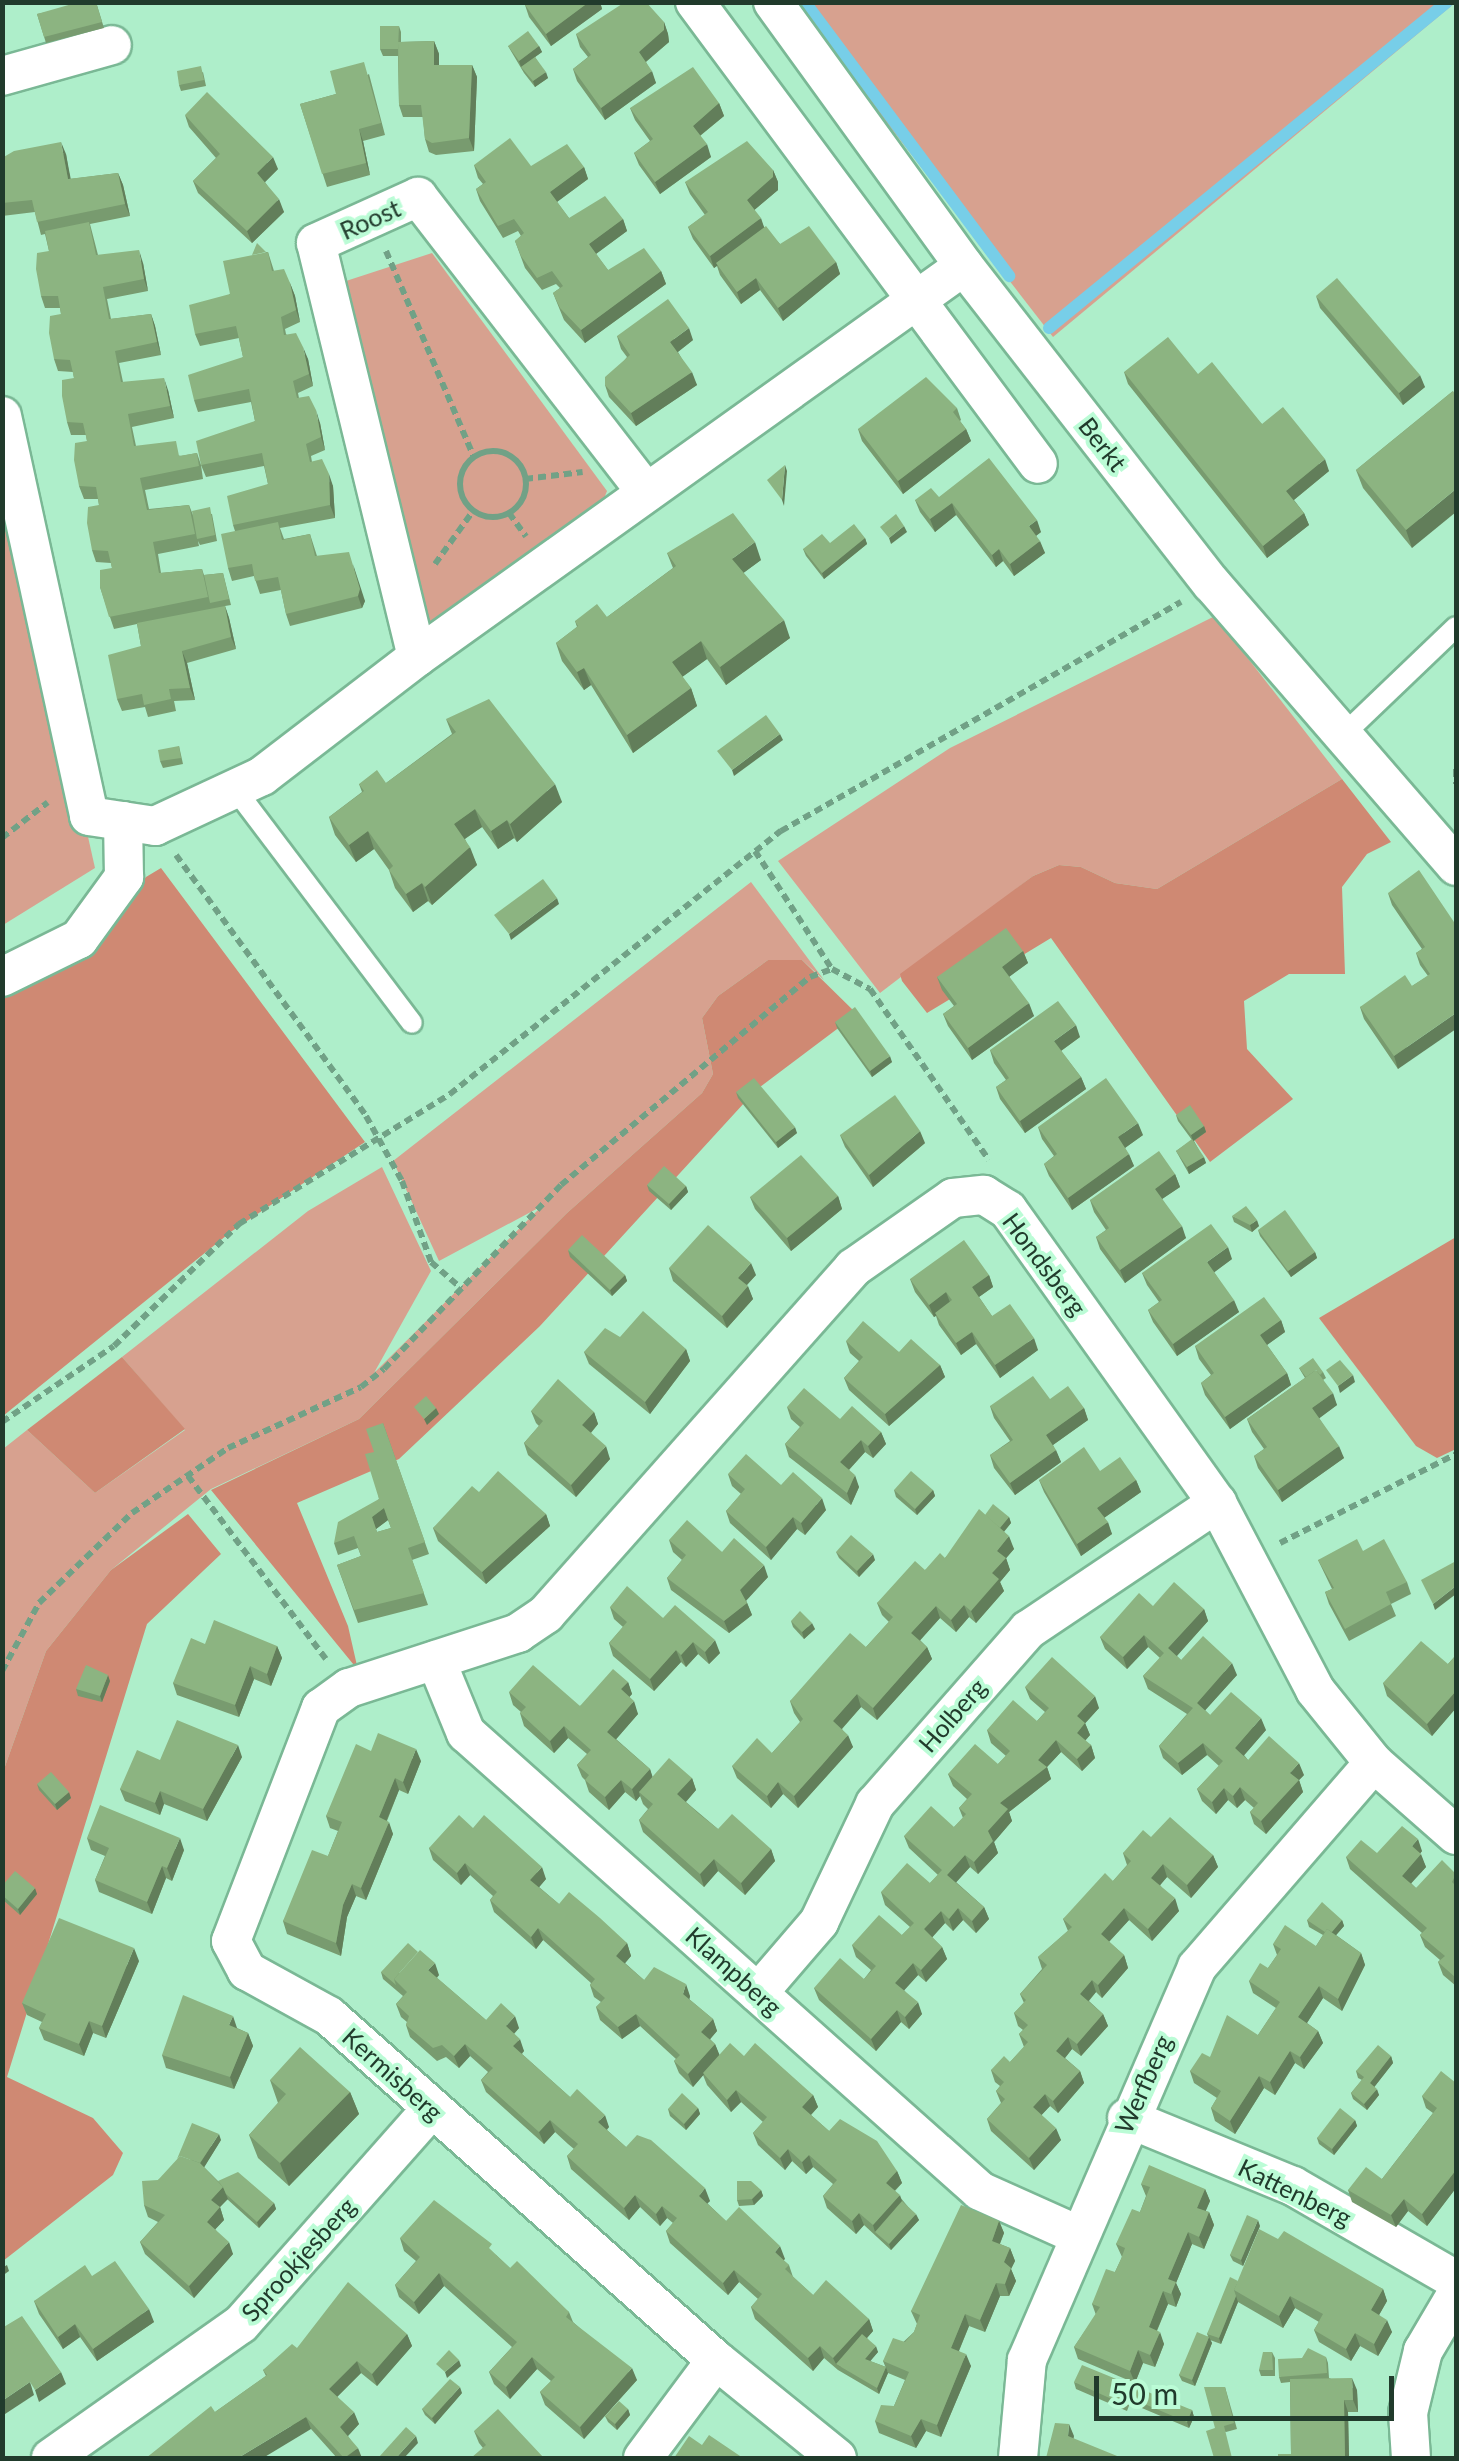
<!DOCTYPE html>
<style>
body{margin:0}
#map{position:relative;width:1459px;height:2461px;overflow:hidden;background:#aeeeca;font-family:Lato,sans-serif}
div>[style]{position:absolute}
.green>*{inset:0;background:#d7a18f}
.forest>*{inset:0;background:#cf8973}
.stream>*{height:12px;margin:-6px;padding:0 6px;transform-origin:6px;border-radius:6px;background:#77cee8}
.path>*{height:6px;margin-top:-3px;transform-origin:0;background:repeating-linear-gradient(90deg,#71a186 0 8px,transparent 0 13px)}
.path>.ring{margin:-3px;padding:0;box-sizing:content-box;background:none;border:6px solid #71a186;border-radius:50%}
.roads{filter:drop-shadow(2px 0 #7ab895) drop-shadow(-2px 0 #7ab895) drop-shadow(0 2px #7ab895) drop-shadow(0 -2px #7ab895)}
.service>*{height:20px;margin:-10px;padding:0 10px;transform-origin:10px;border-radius:10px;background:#fff}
.minor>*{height:38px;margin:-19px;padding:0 19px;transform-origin:19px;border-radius:19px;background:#fff}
.wall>*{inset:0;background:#789b6f}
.shaded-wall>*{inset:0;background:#627e5a}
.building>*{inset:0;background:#8cb481}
span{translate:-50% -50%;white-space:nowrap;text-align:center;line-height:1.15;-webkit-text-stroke:8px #bbfcd6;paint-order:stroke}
.street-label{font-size:25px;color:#213b2c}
.frame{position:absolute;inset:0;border:5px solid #213b2c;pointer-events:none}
.scale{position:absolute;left:1094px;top:2376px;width:300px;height:45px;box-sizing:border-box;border:5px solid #213b2c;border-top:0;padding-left:12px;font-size:30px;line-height:35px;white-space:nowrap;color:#213b2c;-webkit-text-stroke:8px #bbfcd6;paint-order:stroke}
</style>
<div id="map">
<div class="green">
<div style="clip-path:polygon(1456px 2px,1053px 337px,794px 3px)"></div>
<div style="clip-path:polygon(432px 253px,607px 491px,599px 511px,448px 622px,428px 622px,416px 609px,346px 281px)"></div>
<div style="clip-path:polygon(2px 452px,95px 868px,3px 925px,2px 925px)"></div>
<div style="clip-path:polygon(1215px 616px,1342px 779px,1157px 889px,1115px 883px,1081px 867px,1059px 865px,1033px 876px,880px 993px,778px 861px,950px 748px)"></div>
<div style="clip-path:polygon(751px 882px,824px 980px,802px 960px,768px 960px,718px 996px,702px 1018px,713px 1074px,702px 1093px,567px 1213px,359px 1419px,211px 1489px,111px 1570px,46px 1651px,3px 1772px,3px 1449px,27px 1430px,95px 1493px,185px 1430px,122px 1357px,308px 1211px,382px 1167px,431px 1271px,374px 1373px,542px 1206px,439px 1261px,393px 1161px)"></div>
</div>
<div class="forest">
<div style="clip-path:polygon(1342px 779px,1391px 842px,1367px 854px,1342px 887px,1345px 974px,1289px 974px,1244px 1001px,1247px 1049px,1293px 1099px,1210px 1162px,1051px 938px,927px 1013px,902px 981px,900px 974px,1033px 876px,1059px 865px,1081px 867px,1115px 883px,1157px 889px)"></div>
<div style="clip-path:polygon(161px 868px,365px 1142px,232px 1231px,3px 1416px,3px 987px,63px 960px,115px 924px,146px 877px)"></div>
<div style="clip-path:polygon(768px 960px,802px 960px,857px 1014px,756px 1090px,540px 1326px,399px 1459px,297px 1503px,348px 1626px,358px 1670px,211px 1490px,359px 1419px,567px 1213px,702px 1093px,713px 1074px,702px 1018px,718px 996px)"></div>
<div style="clip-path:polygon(1456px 1237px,1456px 1449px,1437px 1458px,1416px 1446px,1319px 1318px)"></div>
<div style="clip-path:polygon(122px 1357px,185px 1429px,95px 1493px,27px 1430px)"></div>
<div style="clip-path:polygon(188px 1514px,221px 1554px,147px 1624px,7px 2077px,93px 2118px,123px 2153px,113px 2175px,3px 2261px,3px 1772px,46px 1651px,111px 1570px)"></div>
</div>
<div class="stream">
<div style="left:805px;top:2px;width:342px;rotate:53.3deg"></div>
<div style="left:1049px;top:328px;width:514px;rotate:-39.32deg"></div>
</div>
<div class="path">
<div style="left:386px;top:251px;width:224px;rotate:66.9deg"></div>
<div class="ring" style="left:460px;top:451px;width:60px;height:60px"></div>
<div style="left:525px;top:479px;width:58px;rotate:-6.9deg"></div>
<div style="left:509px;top:513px;width:29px;rotate:54deg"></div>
<div style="left:435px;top:564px;width:65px;rotate:-54.4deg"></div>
<div style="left:1456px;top:769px;width:15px;rotate:90deg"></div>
<div style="left:2px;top:838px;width:58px;rotate:-38deg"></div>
<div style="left:755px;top:851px;width:141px;rotate:56.9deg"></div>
<div style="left:176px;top:855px;width:323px;rotate:53.9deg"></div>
<div style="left:366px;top:1116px;width:74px;rotate:61deg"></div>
<div style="left:402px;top:1181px;width:86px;rotate:70.3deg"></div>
<div style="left:431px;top:1262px;width:40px;rotate:41deg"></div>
<div style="left:2px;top:1422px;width:135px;rotate:-34.2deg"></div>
<div style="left:114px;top:1346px;width:175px;rotate:-44.3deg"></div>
<div style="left:239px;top:1224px;width:248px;rotate:-31.6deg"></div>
<div style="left:450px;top:1094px;width:423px;rotate:-38.5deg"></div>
<div style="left:781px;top:831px;width:461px;rotate:-29.8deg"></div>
<div style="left:188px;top:1476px;width:229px;rotate:53deg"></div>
<div style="left:1280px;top:1543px;width:197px;rotate:-26.8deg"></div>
<div style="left:2px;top:1671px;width:77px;rotate:-61.4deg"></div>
<div style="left:39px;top:1603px;width:129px;rotate:-44.1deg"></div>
<div style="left:132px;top:1513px;width:116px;rotate:-34.1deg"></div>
<div style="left:228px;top:1448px;width:146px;rotate:-24.6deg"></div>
<div style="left:361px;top:1387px;width:29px;rotate:-38deg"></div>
<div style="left:384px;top:1369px;width:255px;rotate:-46.1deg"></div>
<div style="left:561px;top:1185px;width:324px;rotate:-39.9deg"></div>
<div style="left:810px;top:977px;width:23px;rotate:-20deg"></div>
<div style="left:832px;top:969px;width:43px;rotate:27.8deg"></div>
<div style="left:870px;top:989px;width:208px;rotate:55.2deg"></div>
</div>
<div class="roads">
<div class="service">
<div style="left:1343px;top:735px;width:156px;rotate:-43.7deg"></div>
<div style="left:235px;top:789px;width:293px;rotate:52.9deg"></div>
</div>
<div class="minor">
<div style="left:695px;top:2px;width:575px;rotate:53.41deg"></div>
<div style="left:773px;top:2px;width:326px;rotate:54.1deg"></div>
<div style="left:964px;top:266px;width:403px;rotate:52.1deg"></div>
<div style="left:1212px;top:584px;width:373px;rotate:49.1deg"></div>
<div style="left:2px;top:76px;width:114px;rotate:-15.7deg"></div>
<div style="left:2px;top:416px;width:409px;rotate:77.7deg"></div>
<div style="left:89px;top:816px;width:67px;rotate:8.6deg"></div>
<div style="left:155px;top:826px;width:118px;rotate:-25deg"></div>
<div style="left:262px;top:776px;width:195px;rotate:-37.5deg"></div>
<div style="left:417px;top:657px;width:672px;rotate:-35.56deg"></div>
<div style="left:417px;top:657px;width:426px;rotate:-103.7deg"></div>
<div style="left:316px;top:243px;width:112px;rotate:-24.3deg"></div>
<div style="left:418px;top:197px;width:371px;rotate:52.3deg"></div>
<div style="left:2px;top:977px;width:86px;rotate:-26.3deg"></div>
<div style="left:79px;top:939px;width:77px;rotate:-54deg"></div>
<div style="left:124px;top:877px;width:56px;rotate:-91deg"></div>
<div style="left:436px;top:1660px;width:79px;rotate:67.7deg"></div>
<div style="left:466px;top:1733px;width:688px;rotate:41.7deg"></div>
<div style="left:980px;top:2191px;width:107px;rotate:24.2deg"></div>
<div style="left:758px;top:1993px;width:94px;rotate:-49.3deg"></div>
<div style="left:819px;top:1922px;width:131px;rotate:-64.6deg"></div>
<div style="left:875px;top:1804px;width:232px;rotate:-48.7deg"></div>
<div style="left:1028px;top:1630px;width:228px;rotate:-33.9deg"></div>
<div style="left:1127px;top:2118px;width:179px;rotate:22.3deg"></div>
<div style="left:1293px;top:2186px;width:188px;rotate:30deg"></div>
<div style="left:51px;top:2458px;width:232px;rotate:-35.2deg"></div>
<div style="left:241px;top:2324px;width:287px;rotate:-48.5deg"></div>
<div style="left:643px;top:2458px;width:122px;rotate:-53.3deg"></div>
<div style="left:837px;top:2458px;width:156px;rotate:-141deg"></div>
<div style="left:716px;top:2360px;width:518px;rotate:-138.37deg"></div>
<div style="left:329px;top:2016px;width:94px;rotate:-151.2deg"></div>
<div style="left:247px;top:1971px;width:34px;rotate:-118deg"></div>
<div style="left:231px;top:1941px;width:250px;rotate:-68.9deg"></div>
<div style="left:321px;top:1708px;width:34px;rotate:-36deg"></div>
<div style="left:349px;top:1688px;width:178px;rotate:-18deg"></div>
<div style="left:518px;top:1633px;width:34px;rotate:-34deg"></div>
<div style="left:546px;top:1614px;width:463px;rotate:-48.4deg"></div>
<div style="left:853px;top:1268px;width:122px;rotate:-35deg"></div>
<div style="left:953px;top:1198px;width:31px;rotate:-6deg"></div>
<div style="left:984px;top:1195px;width:28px;rotate:32deg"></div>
<div style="left:1008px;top:1210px;width:360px;rotate:54.5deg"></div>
<div style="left:1217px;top:1503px;width:211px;rotate:62.3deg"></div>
<div style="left:1315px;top:1690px;width:94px;rotate:51.1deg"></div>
<div style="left:1374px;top:1763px;width:109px;rotate:41.3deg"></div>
<div style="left:1018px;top:2458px;width:98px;rotate:-84.8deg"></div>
<div style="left:1027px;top:2360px;width:428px;rotate:-66.6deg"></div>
<div style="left:1197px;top:1967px;width:270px;rotate:-49.1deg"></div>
<div style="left:1411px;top:2458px;width:45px;rotate:-93.8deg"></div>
<div style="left:1408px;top:2413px;width:64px;rotate:-76.4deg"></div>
<div style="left:1423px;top:2351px;width:65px;rotate:-59.5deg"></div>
</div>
</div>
<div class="wall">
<div style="clip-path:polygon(96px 2px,104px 28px,46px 43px,37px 14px)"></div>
<div style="clip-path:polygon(528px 2px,600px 2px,602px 9px,551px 46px,529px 17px,525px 5px)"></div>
<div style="clip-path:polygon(664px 22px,668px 34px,669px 42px,646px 62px,656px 83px,605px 120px,577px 81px,573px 69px,588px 57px,580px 47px,576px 34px)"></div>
<div style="clip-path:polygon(399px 26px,401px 32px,401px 42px,434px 41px,439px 54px,439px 65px,472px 65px,477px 77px,474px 151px,436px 155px,429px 152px,425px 139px,423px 117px,403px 117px,399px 105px,398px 56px,383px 56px,380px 49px)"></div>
<div style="clip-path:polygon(508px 46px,539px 46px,542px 52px,535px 57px,548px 78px,535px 87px,524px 73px)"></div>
<div style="clip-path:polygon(203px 72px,206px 86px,181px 91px,179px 85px)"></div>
<div style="clip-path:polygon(369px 74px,385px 135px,363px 141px,370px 175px,327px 187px,300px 104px,336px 94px)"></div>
<div style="clip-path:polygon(719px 103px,724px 116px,700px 136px,711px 157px,660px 194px,639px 165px,634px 153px,650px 141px,635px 120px,630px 108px)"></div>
<div style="clip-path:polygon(185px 115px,278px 169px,265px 182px,284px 212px,252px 243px,198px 193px,193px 181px,216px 158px,189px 127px)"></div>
<div style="clip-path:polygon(66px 154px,70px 179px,118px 173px,123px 185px,130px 216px,90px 224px,98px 255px,143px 263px,148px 291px,107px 299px,111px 319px,151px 314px,155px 326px,161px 355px,119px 363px,123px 382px,168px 390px,174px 418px,132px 427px,136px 446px,181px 456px,197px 453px,201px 465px,203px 479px,145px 490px,149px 509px,189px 505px,193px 515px,212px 514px,217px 541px,200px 545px,198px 541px,199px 546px,158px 554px,161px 573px,202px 569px,204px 575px,223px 573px,231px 605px,225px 606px,229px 618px,236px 649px,187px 663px,195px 700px,174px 701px,176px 711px,148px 717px,145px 707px,122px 711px,117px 699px,141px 646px,137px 624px,114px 629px,100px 587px,112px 568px,111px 563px,96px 562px,92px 550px,99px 505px,98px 499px,84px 499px,79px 486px,87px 441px,86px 435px,71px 435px,67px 422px,74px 378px,73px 372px,58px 371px,54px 359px,61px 314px,60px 308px,45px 308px,41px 296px,49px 251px,45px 234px,41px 235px,35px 212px,2px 216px,2px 158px)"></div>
<div style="clip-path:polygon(474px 165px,584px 167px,588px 179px,557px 202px,569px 218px,623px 219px,627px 231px,596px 254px,608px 270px,661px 271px,666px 284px,585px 343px,564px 320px,553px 293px,560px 288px,556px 284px,542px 290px,525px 268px,515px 241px,521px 236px,518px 231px,503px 238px,480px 201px,476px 189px,483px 184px,478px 178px)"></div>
<div style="clip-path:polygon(773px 170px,778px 182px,778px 190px,754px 210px,764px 227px,780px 244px,836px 262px,840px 274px,783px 321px,760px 290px,741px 304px,720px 275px,717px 266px,714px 268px,693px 239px,688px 227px,705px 215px,690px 194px,685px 182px)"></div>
<div style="clip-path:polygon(266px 252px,268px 252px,274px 271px,290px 283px,295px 296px,300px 322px,285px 329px,286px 334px,308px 359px,313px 386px,298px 393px,299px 398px,320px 423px,325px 450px,311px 456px,312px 462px,333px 486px,335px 518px,280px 528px,284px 539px,310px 534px,317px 556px,365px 601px,362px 608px,290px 626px,286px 614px,281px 590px,260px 594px,254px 576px,232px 581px,228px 568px,235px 531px,233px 525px,268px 484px,264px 466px,206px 477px,201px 465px,255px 421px,251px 402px,198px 412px,194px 400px,243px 357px,239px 338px,200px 346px,195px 334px)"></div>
<div style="clip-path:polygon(1316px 296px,1425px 387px,1403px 405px,1320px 308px)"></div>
<div style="clip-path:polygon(617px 336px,693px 340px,678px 352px,697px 385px,636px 426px,609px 397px,605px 385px,627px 357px,621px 349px)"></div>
<div style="clip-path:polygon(1124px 372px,1198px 374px,1262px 424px,1329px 471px,1294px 500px,1304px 513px,1309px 525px,1267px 558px,1128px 384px)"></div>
<div style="clip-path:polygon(1453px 391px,1412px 548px,1363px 488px,1356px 470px)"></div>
<div style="clip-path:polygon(957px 408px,961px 420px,960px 421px,966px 429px,971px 441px,903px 494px,862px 441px,858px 429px)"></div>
<div style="clip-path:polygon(939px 497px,1041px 532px,1036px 536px,1045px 553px,1014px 576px,1003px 561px,996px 567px,956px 515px,935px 532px,920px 512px,915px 500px)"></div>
<div style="clip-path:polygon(865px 538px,867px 544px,824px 579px,806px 556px,803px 549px)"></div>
<div style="clip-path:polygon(667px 553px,761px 560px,743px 573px,790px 638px,726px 685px,707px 659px,682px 677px,691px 688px,697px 706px,633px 753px,591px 685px,584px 690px,562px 661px,556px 643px,577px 627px,575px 621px,607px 617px,673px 568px)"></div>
<div style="clip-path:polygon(446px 719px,562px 802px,517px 842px,514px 838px,498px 849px,482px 827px,465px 839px,477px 865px,432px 905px,428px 901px,413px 912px,395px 888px,389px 870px,374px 849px,356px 862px,335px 835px,329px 817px,362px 792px,359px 784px,386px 783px,452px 734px)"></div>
<div style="clip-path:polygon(179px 746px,183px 764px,163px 768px,160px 761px)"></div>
<div style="clip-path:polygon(1388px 893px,1456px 925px,1398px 1069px,1364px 1019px,1360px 1007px,1412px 986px,1428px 976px,1420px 965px,1416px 953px,1422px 949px,1392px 905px)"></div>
<div style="clip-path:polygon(1023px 951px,1028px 963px,1009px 977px,1034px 1016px,972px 1060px,948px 1026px,943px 1014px,954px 1006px,942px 990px,937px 977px)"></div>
<div style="clip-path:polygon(835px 1022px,892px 1062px,872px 1077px,837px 1028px)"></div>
<div style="clip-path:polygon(1080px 1037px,1061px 1051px,1081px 1077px,1086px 1089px,1025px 1133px,1000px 1099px,996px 1087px,1006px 1080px,994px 1063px,990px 1050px)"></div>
<div style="clip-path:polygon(736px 1092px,797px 1133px,778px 1148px,738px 1098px)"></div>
<div style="clip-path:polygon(1176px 1115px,1204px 1126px,1206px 1132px,1194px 1141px,1206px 1163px,1189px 1174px,1176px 1151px,1192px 1140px,1178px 1121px)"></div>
<div style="clip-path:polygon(1038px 1127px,1143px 1135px,1125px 1148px,1134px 1166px,1072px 1210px,1049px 1176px,1044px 1164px,1054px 1156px,1042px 1139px)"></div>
<div style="clip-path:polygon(840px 1135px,925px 1143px,873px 1187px,845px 1147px)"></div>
<div style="clip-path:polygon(1175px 1174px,1180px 1187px,1162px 1199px,1186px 1238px,1125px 1283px,1100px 1249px,1096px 1237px,1106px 1230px,1094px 1212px,1090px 1200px)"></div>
<div style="clip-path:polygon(647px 1185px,686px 1186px,688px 1192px,671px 1210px,649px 1191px)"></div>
<div style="clip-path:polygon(838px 1196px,842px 1209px,791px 1251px,755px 1209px,750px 1197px)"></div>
<div style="clip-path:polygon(1232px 1216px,1259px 1226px,1252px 1232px,1234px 1222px)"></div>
<div style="clip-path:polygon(1258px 1230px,1315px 1252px,1317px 1258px,1291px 1277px,1260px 1236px)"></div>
<div style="clip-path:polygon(568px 1250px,625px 1275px,627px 1281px,612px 1296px,570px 1257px)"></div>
<div style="clip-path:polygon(1232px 1259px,1214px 1272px,1239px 1312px,1177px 1356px,1153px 1322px,1148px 1310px,1159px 1302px,1147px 1285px,1142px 1273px)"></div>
<div style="clip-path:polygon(669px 1268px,756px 1275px,747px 1285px,753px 1299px,727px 1328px,673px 1281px)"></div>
<div style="clip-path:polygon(989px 1275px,993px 1287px,979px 1297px,992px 1316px,1038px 1350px,1000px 1378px,976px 1344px,961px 1355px,939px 1325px,936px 1316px,934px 1317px,915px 1292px,910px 1279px)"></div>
<div style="clip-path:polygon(1281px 1320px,1285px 1332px,1267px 1345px,1287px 1373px,1291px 1385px,1230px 1429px,1205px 1395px,1201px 1383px,1211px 1375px,1199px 1359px,1195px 1346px)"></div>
<div style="clip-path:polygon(620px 1337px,686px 1349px,690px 1361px,650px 1414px,589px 1364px,584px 1352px)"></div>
<div style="clip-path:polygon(846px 1341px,899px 1352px,940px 1365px,945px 1377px,889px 1426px,849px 1390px,844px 1378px,859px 1361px,850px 1353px)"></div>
<div style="clip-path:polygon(1299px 1368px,1323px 1372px,1326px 1378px,1323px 1380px,1337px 1405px,1319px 1418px,1344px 1458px,1282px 1502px,1258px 1468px,1254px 1456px,1264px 1449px,1252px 1432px,1247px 1419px,1305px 1378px)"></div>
<div style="clip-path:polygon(1050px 1399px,1084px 1408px,1088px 1420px,1053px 1445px,1061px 1462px,1015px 1495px,994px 1468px,990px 1455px,1010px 1441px,994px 1418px,990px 1406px)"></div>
<div style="clip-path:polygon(787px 1407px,840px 1419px,881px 1432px,886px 1444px,873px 1458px,865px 1452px,849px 1470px,859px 1487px,851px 1505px,789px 1457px,785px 1444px,800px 1427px,791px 1419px)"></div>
<div style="clip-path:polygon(531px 1411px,594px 1412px,598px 1424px,591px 1433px,610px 1459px,576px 1497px,528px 1455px,524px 1443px,539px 1426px,536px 1423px)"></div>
<div style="clip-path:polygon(evenodd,383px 1423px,429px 1554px,412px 1560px,428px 1605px,358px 1623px,337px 1565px,361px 1556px,358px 1548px,338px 1555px,334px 1543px,379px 1499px,374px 1452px,383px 1423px,388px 1520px,391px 1528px,377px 1532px,376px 1529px,388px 1520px)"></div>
<div style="clip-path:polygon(1100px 1471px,1136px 1480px,1141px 1492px,1104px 1518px,1112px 1534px,1081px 1556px,1044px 1492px,1039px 1480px)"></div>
<div style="clip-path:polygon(728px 1474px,781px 1485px,826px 1510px,805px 1535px,797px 1529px,771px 1560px,730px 1523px,726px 1511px,741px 1494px,732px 1486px)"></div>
<div style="clip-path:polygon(894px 1490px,933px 1490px,935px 1496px,917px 1515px,896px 1497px)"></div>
<div style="clip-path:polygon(479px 1492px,546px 1514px,550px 1526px,486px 1584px,438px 1541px,433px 1528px)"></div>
<div style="clip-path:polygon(985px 1515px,1009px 1517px,1011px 1523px,1004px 1532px,1014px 1549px,1006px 1558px,1010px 1570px,1000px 1582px,1004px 1591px,976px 1623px,969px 1617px,956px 1632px,940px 1618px,920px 1640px,927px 1647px,932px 1659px,877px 1720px,861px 1707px,842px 1729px,853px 1747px,826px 1777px,798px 1808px,783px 1794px,771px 1808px,737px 1778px,732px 1766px,772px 1753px,800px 1722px,794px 1713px,790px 1701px,866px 1647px,889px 1622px,882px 1615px,877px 1603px,925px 1570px,945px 1558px)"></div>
<div style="clip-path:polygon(669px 1540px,722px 1552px,768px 1577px,746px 1600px,752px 1615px,729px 1633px,671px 1590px,667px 1578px,682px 1560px,673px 1552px)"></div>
<div style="clip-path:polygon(1363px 1551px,1407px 1582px,1411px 1594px,1391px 1604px,1396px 1616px,1349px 1641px,1329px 1604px,1325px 1592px,1332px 1589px,1318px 1560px)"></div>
<div style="clip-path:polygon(836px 1552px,875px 1560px,859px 1577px,839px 1558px)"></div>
<div style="clip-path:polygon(1153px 1606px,1204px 1609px,1208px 1621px,1177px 1656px,1181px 1660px,1237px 1675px,1205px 1710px,1210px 1715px,1266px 1730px,1244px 1755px,1248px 1760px,1304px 1775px,1299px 1780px,1303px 1792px,1266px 1834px,1254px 1824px,1250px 1812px,1254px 1808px,1245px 1800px,1237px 1808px,1228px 1800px,1216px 1814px,1202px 1801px,1197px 1789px,1219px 1766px,1207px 1755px,1182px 1775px,1163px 1758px,1159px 1746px,1187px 1714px,1148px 1689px,1143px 1676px,1160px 1658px,1148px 1647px,1127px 1669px,1105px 1649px,1100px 1637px)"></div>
<div style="clip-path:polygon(610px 1607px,663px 1618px,720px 1653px,709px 1664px,698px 1654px,686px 1667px,681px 1662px,654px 1691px,613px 1656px,609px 1643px,623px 1627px,614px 1619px)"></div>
<div style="clip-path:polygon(791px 1621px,815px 1629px,804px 1639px,793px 1627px)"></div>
<div style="clip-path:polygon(205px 1644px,277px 1646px,282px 1658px,271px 1686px,254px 1679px,239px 1717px,177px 1695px,173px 1683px)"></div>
<div style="clip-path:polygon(1456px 1655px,1456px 1708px,1432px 1736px,1387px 1696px,1383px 1683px,1448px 1664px)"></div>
<div style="clip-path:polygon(110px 1681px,102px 1702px,78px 1696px,76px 1689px)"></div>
<div style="clip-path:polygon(628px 1682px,632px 1694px,629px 1697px,638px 1714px,616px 1739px,650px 1769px,652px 1777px,692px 1778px,696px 1790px,686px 1802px,718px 1829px,771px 1849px,775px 1861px,745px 1895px,718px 1871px,704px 1887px,643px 1832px,639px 1820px,648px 1809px,643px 1804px,640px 1796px,636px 1801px,625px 1792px,609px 1810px,589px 1792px,585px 1780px,582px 1777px,577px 1765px,587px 1754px,568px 1738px,554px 1753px,524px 1726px,520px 1713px,521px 1712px,513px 1705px,509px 1692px,580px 1706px)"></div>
<div style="clip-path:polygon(1025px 1687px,1099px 1708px,1085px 1723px,1090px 1735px,1085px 1741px,1091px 1745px,1095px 1758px,1082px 1771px,1061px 1752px,1047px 1767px,1051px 1779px,1009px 1812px,1012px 1821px,994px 1842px,998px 1853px,978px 1874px,970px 1867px,956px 1882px,984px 1907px,989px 1919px,976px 1933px,963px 1920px,953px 1931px,945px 1923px,932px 1937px,942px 1947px,947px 1959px,926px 1982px,918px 1975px,904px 1990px,922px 2014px,909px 2029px,901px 2022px,876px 2051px,819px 2000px,814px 1988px,864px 1979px,871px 1970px,856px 1957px,852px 1945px,902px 1935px,910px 1927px,885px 1905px,881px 1892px,930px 1883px,938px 1875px,909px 1848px,904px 1836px,954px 1827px,963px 1818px,959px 1808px,967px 1799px,953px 1786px,948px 1774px,998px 1764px,1006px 1756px,991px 1743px,987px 1730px,1037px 1721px,1045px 1712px,1030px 1699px)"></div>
<div style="clip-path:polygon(371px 1751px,421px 1761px,408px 1794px,399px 1790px,387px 1821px,393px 1834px,366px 1900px,356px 1896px,347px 1917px,341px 1956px,287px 1934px,283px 1921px,328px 1856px,338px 1831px,330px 1828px,326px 1816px)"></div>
<div style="clip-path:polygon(242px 1757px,207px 1821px,164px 1804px,160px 1815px,125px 1801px,120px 1789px,160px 1760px)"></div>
<div style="clip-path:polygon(37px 1784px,71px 1798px,57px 1810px,39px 1790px)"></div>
<div style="clip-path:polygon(473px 1828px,546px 1879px,539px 1887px,559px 1904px,627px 1943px,631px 1956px,625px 1963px,644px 1980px,690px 1996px,689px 1999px,713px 2019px,717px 2031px,710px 2039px,715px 2044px,719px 2055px,744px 2056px,813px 2095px,818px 2107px,811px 2115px,829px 2131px,897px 2171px,902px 2183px,895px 2191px,919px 2220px,891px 2250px,864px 2225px,856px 2234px,827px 2208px,823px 2196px,833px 2184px,813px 2167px,806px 2174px,792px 2161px,785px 2170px,758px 2145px,753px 2133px,763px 2122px,741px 2102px,731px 2112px,707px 2085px,703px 2075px,693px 2087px,679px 2073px,674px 2061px,676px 2059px,640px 2026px,622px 2039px,600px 2020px,596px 2007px,601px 2002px,594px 1997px,590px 1985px,591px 1983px,543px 1940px,536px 1949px,494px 1912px,490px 1900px,493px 1896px,470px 1875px,461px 1885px,433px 1860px,429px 1848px)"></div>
<div style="clip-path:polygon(1151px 1837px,1213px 1855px,1218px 1867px,1191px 1898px,1167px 1877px,1160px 1885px,1179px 1911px,1152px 1941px,1129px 1920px,1109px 1942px,1124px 1955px,1128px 1968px,1102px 1998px,1096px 1992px,1089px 2001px,1103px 2014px,1108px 2026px,1081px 2056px,1072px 2049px,1065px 2058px,1080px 2071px,1084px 2083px,1058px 2113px,1050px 2106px,1041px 2115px,1061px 2140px,1034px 2170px,991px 2131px,987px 2119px,1001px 2103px,996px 2091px,1000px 2086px,995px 2082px,991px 2070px,1010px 2062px,1024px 2047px,1019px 2034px,1023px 2030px,1018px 2026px,1014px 2013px,1024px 2003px,1020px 1994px,1042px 1969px,1038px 1957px,1068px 1931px,1063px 1919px,1113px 1881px,1127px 1865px,1123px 1853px)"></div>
<div style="clip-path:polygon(87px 1838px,184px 1850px,172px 1881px,166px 1878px,152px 1914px,99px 1892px,95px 1880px,105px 1856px,91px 1850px)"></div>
<div style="clip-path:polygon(1422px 1851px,1420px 1854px,1426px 1867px,1411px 1883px,1416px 1888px,1456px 1874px,1456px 1986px,1443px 1975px,1438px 1962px,1440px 1960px,1425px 1947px,1420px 1935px,1422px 1933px,1350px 1869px,1346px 1857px,1377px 1853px)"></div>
<div style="clip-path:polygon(2px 1886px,37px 1894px,20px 1915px,2px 1899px)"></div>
<div style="clip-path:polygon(1307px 1920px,1342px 1920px,1344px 1926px,1336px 1935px,1361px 1953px,1365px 1965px,1342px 2011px,1323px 1998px,1307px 2023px,1318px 2031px,1323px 2043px,1304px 2069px,1295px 2063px,1275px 2095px,1264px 2088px,1235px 2134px,1215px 2121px,1211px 2108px,1217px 2098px,1194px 2083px,1190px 2071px,1210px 2057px,1258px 2035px,1276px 2008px,1253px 1993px,1249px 1981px,1268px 1968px,1277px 1955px,1273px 1944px,1316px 1946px,1323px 1935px,1309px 1927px)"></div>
<div style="clip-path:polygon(139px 1961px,106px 2038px,93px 2033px,84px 2056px,44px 2040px,39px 2028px,42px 2022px,27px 2015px,22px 2003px)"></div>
<div style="clip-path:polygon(381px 1972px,439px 1975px,437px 1978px,486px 2020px,519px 2028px,514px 2034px,524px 2051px,522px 2054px,570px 2097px,609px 2127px,607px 2130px,626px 2147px,710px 2201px,707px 2203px,726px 2221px,785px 2259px,783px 2260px,789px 2265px,793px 2277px,813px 2295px,869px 2319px,873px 2331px,867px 2338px,878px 2352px,870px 2361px,886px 2367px,888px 2373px,879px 2394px,838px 2370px,824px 2358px,813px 2371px,755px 2319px,751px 2307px,758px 2299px,739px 2282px,728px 2295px,670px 2243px,666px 2231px,673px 2223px,667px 2218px,660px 2226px,640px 2207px,629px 2220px,571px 2169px,567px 2156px,574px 2149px,568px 2144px,555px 2132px,544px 2144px,486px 2092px,481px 2080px,488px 2072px,470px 2056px,459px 2068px,446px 2057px,437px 2061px,410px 2037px,406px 2025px,407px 2022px,401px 2017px,396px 2004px,403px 1996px,383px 1979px)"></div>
<div style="clip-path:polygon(237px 2028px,248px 2033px,253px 2046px,234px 2089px,166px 2068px,162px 2055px)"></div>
<div style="clip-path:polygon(1391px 2056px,1393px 2063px,1374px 2087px,1379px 2095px,1367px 2110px,1353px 2099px,1351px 2093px,1362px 2080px,1358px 2078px,1356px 2071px)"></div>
<div style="clip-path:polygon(270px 2080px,350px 2092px,359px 2114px,289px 2186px,258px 2158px,249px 2135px,278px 2103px)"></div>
<div style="clip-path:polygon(1456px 2083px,1456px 2188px,1427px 2226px,1408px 2211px,1396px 2227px,1352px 2202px,1348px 2190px,1382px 2179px,1433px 2113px,1426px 2108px,1422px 2096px)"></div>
<div style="clip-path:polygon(698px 2108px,700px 2114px,686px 2130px,670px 2116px,668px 2109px)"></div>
<div style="clip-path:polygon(1355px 2120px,1357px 2126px,1334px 2155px,1319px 2144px,1317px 2138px)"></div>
<div style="clip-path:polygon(221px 2140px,204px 2167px,218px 2181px,274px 2203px,276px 2209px,259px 2228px,227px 2199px,220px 2207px,224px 2220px,215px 2229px,233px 2254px,194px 2298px,145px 2254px,140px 2242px,158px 2222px,148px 2217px,144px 2205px,158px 2180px)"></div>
<div style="clip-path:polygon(1141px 2184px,1205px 2189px,1210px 2201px,1205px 2211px,1209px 2212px,1214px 2225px,1204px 2249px,1192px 2244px,1176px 2283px,1181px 2294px,1176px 2307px,1168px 2304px,1157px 2331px,1164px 2344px,1155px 2367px,1143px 2363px,1135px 2383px,1078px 2359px,1074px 2347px,1096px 2315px,1092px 2304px,1115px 2272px,1122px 2257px,1116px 2244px,1140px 2212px,1146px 2196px)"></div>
<div style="clip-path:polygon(761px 2190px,763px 2196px,754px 2205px,739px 2206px,737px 2200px)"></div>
<div style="clip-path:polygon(999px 2221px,1004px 2233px,1000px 2244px,1010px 2248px,1015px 2261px,1011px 2269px,1016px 2281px,1009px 2296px,1000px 2296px,985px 2332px,969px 2326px,959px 2351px,971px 2366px,941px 2437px,926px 2431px,916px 2448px,879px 2433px,875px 2421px,894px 2406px,905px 2380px,888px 2373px,883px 2361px,914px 2332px,917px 2324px,911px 2311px)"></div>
<div style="clip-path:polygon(1260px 2226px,1243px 2266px,1233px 2261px,1230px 2255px)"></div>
<div style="clip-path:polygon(400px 2238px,496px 2255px,510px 2268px,569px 2312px,573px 2322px,637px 2380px,584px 2439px,545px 2405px,540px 2392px,551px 2381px,537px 2369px,510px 2399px,494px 2384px,489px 2372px,512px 2347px,444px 2286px,419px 2314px,399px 2297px,395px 2285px,416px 2261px,404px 2251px)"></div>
<div style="clip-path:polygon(1278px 2239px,1383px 2289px,1387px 2301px,1379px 2315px,1392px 2332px,1378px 2356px,1360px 2346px,1351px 2361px,1319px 2342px,1314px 2330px,1319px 2322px,1295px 2308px,1283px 2328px,1238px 2302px,1221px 2344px,1210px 2340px,1212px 2343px,1195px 2386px,1182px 2381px,1179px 2375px,1208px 2336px,1207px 2334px,1238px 2281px)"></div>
<div style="clip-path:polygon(92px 2276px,154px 2322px,97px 2361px,80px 2337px,63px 2349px,39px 2314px,34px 2301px)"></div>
<div style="clip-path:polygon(407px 2334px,412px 2346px,377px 2386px,361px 2373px,337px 2397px,359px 2424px,348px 2436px,362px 2458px,337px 2458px,311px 2429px,215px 2412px,266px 2376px,263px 2370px,297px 2348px)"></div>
<div style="clip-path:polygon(1272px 2352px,1275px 2358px,1275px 2376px,1261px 2376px,1259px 2370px)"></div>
<div style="clip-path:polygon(1326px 2357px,1328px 2363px,1329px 2378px,1357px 2390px,1358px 2412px,1348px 2412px,1349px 2458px,1278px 2458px,1291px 2454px,1290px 2382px,1281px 2383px,1279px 2377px)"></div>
<div style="clip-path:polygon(1074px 2382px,1192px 2410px,1194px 2417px,1189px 2428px,1130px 2403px,1127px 2411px,1076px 2389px)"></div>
<div style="clip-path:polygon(1225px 2387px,1237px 2429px,1226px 2432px,1215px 2428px)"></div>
<div style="clip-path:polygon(462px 2393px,435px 2424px,425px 2415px,422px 2409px)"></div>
<div style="clip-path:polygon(628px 2409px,630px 2415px,617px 2430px,608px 2422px,605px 2416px)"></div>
<div style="clip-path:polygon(474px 2431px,544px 2458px,483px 2448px,479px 2443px)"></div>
</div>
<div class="shaded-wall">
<div style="clip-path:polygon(589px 2px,600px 2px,602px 9px,551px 46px,546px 34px)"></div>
<div style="clip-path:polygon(664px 22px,668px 34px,669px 42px,643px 64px,639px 52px)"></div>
<div style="clip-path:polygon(434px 41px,439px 54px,439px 77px,434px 65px)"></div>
<div style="clip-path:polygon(539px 46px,542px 52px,521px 67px,519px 61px)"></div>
<div style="clip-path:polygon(472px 65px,477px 77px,474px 151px,469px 138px)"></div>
<div style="clip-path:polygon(652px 71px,656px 83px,605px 120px,601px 108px)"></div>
<div style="clip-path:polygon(546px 72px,548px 78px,535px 87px,533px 81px)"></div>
<div style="clip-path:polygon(719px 103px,724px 116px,697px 138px,693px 126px)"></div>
<div style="clip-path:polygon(359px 129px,363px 141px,370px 175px,366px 163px)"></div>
<div style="clip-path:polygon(61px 142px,66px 154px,73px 191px,68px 179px)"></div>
<div style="clip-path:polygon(707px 144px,711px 157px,660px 194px,655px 182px)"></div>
<div style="clip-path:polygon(273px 157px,278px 169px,262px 185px,257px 173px)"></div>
<div style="clip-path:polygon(584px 167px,588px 179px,554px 204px,550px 192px)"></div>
<div style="clip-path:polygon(773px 170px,778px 182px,778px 190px,752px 212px,747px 200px)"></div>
<div style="clip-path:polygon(118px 173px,123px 185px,130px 216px,125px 204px)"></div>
<div style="clip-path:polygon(279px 199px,284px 212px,252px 243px,247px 231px)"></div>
<div style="clip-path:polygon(761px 218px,765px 230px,714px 268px,710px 256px)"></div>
<div style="clip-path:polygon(623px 219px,627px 231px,593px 256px,589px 244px)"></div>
<div style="clip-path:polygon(139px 250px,143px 263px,148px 291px,144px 279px)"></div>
<div style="clip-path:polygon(836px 262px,840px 274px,783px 321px,778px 308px)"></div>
<div style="clip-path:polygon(661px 271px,666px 284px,585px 343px,581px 330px)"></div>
<div style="clip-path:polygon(756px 278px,760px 290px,741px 304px,737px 292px)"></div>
<div style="clip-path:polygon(290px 283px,295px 296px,300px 322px,296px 310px)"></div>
<div style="clip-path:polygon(151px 314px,155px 326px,161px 355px,157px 342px)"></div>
<div style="clip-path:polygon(689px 328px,693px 340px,675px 354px,670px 342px)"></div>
<div style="clip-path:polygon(303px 347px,308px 359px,313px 386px,309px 374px)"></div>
<div style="clip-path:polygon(692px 372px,697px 385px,636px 426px,631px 413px)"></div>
<div style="clip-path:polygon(1420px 375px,1425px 387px,1403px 405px,1399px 393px)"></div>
<div style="clip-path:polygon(164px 378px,168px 390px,174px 418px,170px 406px)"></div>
<div style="clip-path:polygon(316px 410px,320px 423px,325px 450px,321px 437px)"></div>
<div style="clip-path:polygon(966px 429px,971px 441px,903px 494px,898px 481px)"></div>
<div style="clip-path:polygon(1325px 459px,1329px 471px,1290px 503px,1286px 491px)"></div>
<div style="clip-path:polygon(785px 465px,787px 471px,784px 506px,782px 500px)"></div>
<div style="clip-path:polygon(329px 474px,333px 486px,335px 518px,330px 505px)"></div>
<div style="clip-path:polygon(1456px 489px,1456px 512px,1412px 548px,1406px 530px)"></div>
<div style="clip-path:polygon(952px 503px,956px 515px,935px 532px,930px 519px)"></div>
<div style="clip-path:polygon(1304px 513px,1309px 525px,1267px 558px,1263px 546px)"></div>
<div style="clip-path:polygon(1037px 520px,1041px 532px,1033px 538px,1029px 526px)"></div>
<div style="clip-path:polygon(904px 526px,907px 532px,891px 544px,889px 538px)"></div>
<div style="clip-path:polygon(865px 538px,867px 544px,824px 579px,822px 573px)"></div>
<div style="clip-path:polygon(1040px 541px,1045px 553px,1014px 576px,1010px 564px)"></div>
<div style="clip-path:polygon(755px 542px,761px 560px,738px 577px,732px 559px)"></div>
<div style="clip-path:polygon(999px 549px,1003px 561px,996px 567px,992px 555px)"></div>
<div style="clip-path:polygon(353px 564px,365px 601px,362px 608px,358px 596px)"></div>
<div style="clip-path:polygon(225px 606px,229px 618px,236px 649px,231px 637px)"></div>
<div style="clip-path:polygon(784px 620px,790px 638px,726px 685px,720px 667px)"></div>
<div style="clip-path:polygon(701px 641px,707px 659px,678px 680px,672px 662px)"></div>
<div style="clip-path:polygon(182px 651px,187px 663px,195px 700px,190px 688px)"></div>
<div style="clip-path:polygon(584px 668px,591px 685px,584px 690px,577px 672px)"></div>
<div style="clip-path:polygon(691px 688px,697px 706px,633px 753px,627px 735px)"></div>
<div style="clip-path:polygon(780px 734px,783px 740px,734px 776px,732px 770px)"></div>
<div style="clip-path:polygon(555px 784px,562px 802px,517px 842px,510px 824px)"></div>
<div style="clip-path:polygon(475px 809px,482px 827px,460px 842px,454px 824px)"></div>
<div style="clip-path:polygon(507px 820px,514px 838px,498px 849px,491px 831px)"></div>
<div style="clip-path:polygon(368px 831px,374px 849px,356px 862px,349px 845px)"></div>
<div style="clip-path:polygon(470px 847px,477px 865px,432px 905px,425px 887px)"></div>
<div style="clip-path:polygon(422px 883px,428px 901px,413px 912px,406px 894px)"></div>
<div style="clip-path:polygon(557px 898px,559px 904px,511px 940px,509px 934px)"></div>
<div style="clip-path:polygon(1023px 951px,1028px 963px,1006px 979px,1002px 967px)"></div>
<div style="clip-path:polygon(1029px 1003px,1034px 1016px,972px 1060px,968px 1048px)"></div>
<div style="clip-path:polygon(1456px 1013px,1456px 1029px,1398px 1069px,1394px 1056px)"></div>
<div style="clip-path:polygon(1076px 1025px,1080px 1037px,1058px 1053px,1054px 1041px)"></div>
<div style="clip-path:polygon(890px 1056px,892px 1062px,872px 1077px,870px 1071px)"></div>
<div style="clip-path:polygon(1081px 1077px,1086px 1089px,1025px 1133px,1020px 1121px)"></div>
<div style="clip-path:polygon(1138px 1123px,1143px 1135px,1122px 1150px,1118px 1137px)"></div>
<div style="clip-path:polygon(1204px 1126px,1206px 1132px,1193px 1141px,1191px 1135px)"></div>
<div style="clip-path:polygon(795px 1127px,797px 1133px,778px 1148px,776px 1142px)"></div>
<div style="clip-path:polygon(920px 1131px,925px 1143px,873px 1187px,869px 1175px)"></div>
<div style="clip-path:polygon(1129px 1154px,1134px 1166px,1072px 1210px,1068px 1198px)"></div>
<div style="clip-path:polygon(1204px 1157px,1206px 1163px,1189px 1174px,1187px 1167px)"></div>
<div style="clip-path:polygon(1175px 1174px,1180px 1187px,1159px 1201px,1155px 1189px)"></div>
<div style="clip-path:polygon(686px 1186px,688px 1192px,671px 1210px,669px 1204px)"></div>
<div style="clip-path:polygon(838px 1196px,842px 1209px,791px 1251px,787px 1238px)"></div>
<div style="clip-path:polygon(1257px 1220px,1259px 1226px,1252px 1232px,1250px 1225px)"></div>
<div style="clip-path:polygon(1182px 1226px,1186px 1238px,1125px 1283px,1120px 1270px)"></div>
<div style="clip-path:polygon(1228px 1247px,1232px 1259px,1212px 1274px,1207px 1262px)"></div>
<div style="clip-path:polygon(1315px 1252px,1317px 1258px,1291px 1277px,1288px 1271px)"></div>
<div style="clip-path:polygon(751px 1263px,756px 1275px,742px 1290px,738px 1278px)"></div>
<div style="clip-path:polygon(625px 1275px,627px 1281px,612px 1296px,610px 1290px)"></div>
<div style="clip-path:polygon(989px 1275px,993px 1287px,976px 1299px,972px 1287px)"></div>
<div style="clip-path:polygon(748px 1286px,753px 1299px,727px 1328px,722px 1316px)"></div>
<div style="clip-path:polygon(946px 1292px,951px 1305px,934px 1317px,929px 1305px)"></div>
<div style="clip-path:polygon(1234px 1300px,1239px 1312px,1177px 1356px,1173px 1344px)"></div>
<div style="clip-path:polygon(1281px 1320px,1285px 1332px,1264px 1347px,1260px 1335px)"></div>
<div style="clip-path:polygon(972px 1332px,976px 1344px,961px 1355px,956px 1343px)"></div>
<div style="clip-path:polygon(1034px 1338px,1038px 1350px,1000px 1378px,995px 1365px)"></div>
<div style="clip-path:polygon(686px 1349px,690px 1361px,650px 1414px,645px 1402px)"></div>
<div style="clip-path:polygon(940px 1365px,945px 1377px,889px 1426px,885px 1414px)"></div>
<div style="clip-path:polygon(1287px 1373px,1291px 1385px,1230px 1429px,1225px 1417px)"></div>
<div style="clip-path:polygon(1353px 1375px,1355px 1382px,1340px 1393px,1338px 1386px)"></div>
<div style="clip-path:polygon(1333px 1393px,1337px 1405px,1317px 1420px,1312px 1408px)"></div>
<div style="clip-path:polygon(436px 1408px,439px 1414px,427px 1425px,424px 1419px)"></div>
<div style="clip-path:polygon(1084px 1408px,1088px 1420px,1050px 1447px,1046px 1435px)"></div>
<div style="clip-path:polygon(594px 1412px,598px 1424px,587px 1437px,582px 1425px)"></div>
<div style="clip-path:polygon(881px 1432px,886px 1444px,873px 1458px,868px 1446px)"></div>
<div style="clip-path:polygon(861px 1440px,865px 1452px,845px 1474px,840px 1462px)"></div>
<div style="clip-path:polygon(606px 1446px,610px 1459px,576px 1497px,571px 1485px)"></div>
<div style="clip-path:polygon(1339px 1446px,1344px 1458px,1282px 1502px,1278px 1490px)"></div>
<div style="clip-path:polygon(1056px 1450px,1061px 1462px,1015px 1495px,1010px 1483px)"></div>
<div style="clip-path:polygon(855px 1475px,859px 1487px,851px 1505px,847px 1493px)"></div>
<div style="clip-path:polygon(1136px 1480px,1141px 1492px,1101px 1520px,1097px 1508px)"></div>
<div style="clip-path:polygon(933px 1490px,935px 1496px,917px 1515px,915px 1509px)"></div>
<div style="clip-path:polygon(822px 1498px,826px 1510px,805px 1535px,801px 1523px)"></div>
<div style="clip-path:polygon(384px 1508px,388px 1520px,376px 1529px,372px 1517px)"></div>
<div style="clip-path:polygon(546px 1514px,550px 1526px,486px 1584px,482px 1572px)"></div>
<div style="clip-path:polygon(793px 1517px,797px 1529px,771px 1560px,766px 1547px)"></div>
<div style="clip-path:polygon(1009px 1517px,1011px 1523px,1000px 1536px,998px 1530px)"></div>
<div style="clip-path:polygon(1108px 1522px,1112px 1534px,1081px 1556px,1077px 1544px)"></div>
<div style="clip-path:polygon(1009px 1536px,1014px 1549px,1002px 1563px,997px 1551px)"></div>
<div style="clip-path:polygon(873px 1554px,875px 1560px,859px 1577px,857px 1571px)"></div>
<div style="clip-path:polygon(1006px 1558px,1010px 1570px,1000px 1582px,1004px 1591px,976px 1623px,971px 1611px,992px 1573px)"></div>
<div style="clip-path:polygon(764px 1565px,768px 1577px,745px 1602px,740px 1590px)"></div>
<div style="clip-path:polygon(1456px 1586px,1456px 1594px,1435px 1610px,1433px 1604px)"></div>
<div style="clip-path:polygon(747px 1603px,752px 1615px,729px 1633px,724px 1621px)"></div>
<div style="clip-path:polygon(964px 1605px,969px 1617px,956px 1632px,951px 1620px)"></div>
<div style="clip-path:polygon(936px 1606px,940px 1618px,916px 1645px,911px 1633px)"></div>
<div style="clip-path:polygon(1204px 1609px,1208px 1621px,1173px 1660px,1168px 1648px)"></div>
<div style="clip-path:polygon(812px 1623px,815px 1629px,804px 1639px,802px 1632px)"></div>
<div style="clip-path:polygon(1144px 1635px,1148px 1647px,1127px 1669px,1123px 1657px)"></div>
<div style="clip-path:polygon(715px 1640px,720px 1653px,709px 1664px,705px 1652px)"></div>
<div style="clip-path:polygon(693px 1642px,698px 1654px,686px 1667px,681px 1655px)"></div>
<div style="clip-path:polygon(277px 1646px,282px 1658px,271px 1686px,267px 1674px)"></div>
<div style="clip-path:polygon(927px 1647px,932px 1659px,877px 1720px,873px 1708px)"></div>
<div style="clip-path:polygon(676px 1650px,681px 1662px,654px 1691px,650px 1679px)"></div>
<div style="clip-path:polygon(1232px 1663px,1237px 1675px,1201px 1715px,1197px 1703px)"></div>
<div style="clip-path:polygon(250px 1666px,254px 1679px,239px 1717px,235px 1705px)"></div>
<div style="clip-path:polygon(108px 1675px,110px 1681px,102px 1702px,100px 1696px)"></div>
<div style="clip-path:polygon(628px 1682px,632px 1694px,625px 1702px,621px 1689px)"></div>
<div style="clip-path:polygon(1456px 1691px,1456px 1708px,1432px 1736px,1427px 1724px)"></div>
<div style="clip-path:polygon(857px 1694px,861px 1707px,838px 1733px,833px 1721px)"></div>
<div style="clip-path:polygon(1095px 1696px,1099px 1708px,1081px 1728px,1077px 1716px)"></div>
<div style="clip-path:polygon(634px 1701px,638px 1714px,612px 1744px,607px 1732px)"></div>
<div style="clip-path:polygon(1261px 1718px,1266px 1730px,1240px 1760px,1235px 1748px)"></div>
<div style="clip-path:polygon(1085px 1723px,1090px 1735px,1081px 1745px,1077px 1733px)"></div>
<div style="clip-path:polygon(564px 1726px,568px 1738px,554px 1753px,550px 1741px)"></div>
<div style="clip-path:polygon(848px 1735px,853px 1747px,798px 1808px,794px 1796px)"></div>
<div style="clip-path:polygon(1056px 1740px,1061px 1752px,1047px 1767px,1051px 1779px,1009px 1812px,1012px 1821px,994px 1842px,998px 1853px,978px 1874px,974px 1862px,1000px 1803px)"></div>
<div style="clip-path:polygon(1203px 1743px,1207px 1755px,1182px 1775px,1178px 1763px)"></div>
<div style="clip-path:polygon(238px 1745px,242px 1757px,207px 1821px,203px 1809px)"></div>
<div style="clip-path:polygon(1091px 1745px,1095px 1758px,1082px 1771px,1077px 1759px)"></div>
<div style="clip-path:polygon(416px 1749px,421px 1761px,408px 1794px,403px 1782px)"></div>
<div style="clip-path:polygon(1299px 1763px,1304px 1775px,1299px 1780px,1303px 1792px,1266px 1834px,1261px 1821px,1290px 1773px)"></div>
<div style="clip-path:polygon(650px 1769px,654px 1781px,639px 1792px,640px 1796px,636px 1801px,632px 1789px)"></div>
<div style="clip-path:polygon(395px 1778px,399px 1790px,383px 1829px,379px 1817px)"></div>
<div style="clip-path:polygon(692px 1778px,696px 1790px,682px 1806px,677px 1794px)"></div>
<div style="clip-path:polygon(621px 1780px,625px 1792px,609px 1810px,605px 1797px)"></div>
<div style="clip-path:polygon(778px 1782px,783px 1794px,771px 1808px,767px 1796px)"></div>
<div style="clip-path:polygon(1240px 1787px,1245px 1800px,1237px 1808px,1233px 1796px)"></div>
<div style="clip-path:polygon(1224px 1788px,1228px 1800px,1216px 1814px,1212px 1802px)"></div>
<div style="clip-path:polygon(160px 1791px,164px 1804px,160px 1815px,155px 1803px)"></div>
<div style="clip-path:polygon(69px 1792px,71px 1798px,57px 1810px,55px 1804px)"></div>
<div style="clip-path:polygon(389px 1822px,393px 1834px,366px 1900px,361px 1888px)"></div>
<div style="clip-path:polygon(180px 1838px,184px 1850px,172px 1881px,167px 1868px)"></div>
<div style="clip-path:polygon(1418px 1839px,1422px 1851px,1416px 1858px,1412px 1846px)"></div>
<div style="clip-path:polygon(771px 1849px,775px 1861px,745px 1895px,741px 1883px)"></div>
<div style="clip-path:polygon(1421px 1854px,1426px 1867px,1407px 1888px,1402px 1876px)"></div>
<div style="clip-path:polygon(965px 1855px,970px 1867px,952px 1887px,947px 1875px)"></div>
<div style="clip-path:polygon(1213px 1855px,1218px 1867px,1191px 1898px,1187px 1885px)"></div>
<div style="clip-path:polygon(714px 1859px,718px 1871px,704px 1887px,700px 1874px)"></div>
<div style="clip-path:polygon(465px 1863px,470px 1875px,461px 1885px,457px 1873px)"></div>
<div style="clip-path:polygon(1163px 1864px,1167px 1877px,1156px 1890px,1151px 1878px)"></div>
<div style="clip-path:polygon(162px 1866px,166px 1878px,152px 1914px,147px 1902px)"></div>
<div style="clip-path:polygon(542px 1867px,546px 1879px,535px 1892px,530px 1880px)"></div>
<div style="clip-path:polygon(352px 1884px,356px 1896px,347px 1917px,341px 1956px,336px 1943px,343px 1905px)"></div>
<div style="clip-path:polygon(35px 1888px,37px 1894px,20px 1915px,18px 1909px)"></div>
<div style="clip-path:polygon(1175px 1898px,1179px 1911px,1152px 1941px,1148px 1929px)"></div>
<div style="clip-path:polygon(984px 1907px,989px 1919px,976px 1933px,972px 1921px)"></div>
<div style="clip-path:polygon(958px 1908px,963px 1920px,953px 1931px,949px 1919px)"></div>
<div style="clip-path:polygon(1124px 1908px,1129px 1920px,1105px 1946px,1101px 1934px)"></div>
<div style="clip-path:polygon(941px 1911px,945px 1923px,929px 1941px,924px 1929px)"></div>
<div style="clip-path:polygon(1342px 1920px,1344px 1926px,1331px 1941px,1329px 1935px)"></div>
<div style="clip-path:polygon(538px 1928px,543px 1940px,536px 1949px,531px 1937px)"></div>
<div style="clip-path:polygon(627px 1943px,631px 1956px,621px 1968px,616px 1956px)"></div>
<div style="clip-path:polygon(942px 1947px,947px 1959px,926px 1982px,921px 1970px)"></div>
<div style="clip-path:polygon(134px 1948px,139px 1961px,106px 2038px,102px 2026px)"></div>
<div style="clip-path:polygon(1361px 1953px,1365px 1965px,1342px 2011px,1338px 1999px)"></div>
<div style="clip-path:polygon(1124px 1955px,1128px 1968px,1102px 1998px,1098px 1985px)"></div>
<div style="clip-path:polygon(435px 1963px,439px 1975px,432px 1982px,428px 1970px)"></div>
<div style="clip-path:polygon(913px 1963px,918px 1975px,900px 1995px,895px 1983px)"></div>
<div style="clip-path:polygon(1092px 1980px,1096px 1992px,1084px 2006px,1080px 1994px)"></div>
<div style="clip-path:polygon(686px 1984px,690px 1996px,688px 2006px,683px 1994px)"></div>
<div style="clip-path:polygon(1319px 1986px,1323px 1998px,1303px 2029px,1298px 2017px)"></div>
<div style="clip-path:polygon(918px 2002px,922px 2014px,909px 2029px,905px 2017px)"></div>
<div style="clip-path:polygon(897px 2010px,901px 2022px,876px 2051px,871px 2039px)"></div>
<div style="clip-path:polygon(636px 2014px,640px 2026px,622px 2039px,618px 2027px)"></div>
<div style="clip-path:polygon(1103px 2014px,1108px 2026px,1081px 2056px,1077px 2044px)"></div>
<div style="clip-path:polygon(233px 2016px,237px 2028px,233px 2038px,229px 2025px)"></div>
<div style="clip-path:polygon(515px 2016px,519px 2028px,510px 2038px,506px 2026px)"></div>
<div style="clip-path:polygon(713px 2019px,717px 2031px,706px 2044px,701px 2032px)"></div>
<div style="clip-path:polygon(89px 2021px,93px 2033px,84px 2056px,79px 2044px)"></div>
<div style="clip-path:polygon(1318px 2031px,1323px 2043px,1304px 2069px,1300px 2057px)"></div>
<div style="clip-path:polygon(248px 2033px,253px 2046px,234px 2089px,230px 2077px)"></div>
<div style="clip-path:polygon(1068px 2037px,1072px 2049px,1061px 2063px,1056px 2051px)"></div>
<div style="clip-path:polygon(520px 2039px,524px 2051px,517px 2058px,513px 2046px)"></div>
<div style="clip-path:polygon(465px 2044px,470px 2056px,459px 2068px,454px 2056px)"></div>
<div style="clip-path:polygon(715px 2044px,720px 2056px,693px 2087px,688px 2074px)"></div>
<div style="clip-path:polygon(1290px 2051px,1295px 2063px,1275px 2095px,1270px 2082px)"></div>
<div style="clip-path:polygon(1391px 2056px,1393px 2063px,1372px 2090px,1370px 2083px)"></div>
<div style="clip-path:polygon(1080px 2071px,1084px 2083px,1058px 2113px,1053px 2101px)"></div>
<div style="clip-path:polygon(1259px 2076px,1264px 2088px,1235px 2134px,1230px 2121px)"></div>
<div style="clip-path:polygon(1377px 2089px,1379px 2095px,1367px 2110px,1364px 2104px)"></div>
<div style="clip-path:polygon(736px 2090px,741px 2102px,731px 2112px,727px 2100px)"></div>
<div style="clip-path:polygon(350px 2092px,359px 2114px,289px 2186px,280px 2163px)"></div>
<div style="clip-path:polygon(1045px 2094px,1050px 2106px,1037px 2120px,1033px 2107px)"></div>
<div style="clip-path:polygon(813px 2095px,818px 2107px,807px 2119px,802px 2107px)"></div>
<div style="clip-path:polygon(698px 2108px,700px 2114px,686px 2130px,684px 2124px)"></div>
<div style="clip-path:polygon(605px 2115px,609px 2127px,602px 2134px,598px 2122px)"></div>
<div style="clip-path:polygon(550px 2120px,555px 2132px,544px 2144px,539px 2132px)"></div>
<div style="clip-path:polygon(1355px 2120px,1357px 2126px,1334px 2155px,1332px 2149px)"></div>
<div style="clip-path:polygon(1056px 2128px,1061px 2140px,1034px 2170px,1029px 2158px)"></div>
<div style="clip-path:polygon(219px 2134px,221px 2140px,200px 2174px,197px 2168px)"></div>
<div style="clip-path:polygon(788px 2149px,792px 2161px,785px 2170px,780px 2158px)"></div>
<div style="clip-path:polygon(809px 2155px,813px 2167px,806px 2174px,802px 2162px)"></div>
<div style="clip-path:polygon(1456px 2170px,1456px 2188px,1427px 2226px,1422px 2214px)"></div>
<div style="clip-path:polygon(897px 2171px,902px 2183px,890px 2195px,886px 2183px)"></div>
<div style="clip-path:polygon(223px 2187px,228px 2199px,215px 2212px,211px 2200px)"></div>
<div style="clip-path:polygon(705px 2188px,710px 2201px,703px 2208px,699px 2196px)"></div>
<div style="clip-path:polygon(1205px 2189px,1210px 2201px,1202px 2220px,1197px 2208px)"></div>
<div style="clip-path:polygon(761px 2190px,763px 2196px,754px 2205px,752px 2199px)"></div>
<div style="clip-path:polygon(635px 2195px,640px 2207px,629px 2220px,624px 2208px)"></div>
<div style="clip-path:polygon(900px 2195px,904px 2208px,875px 2232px,873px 2225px)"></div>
<div style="clip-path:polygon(1404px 2199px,1408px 2211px,1396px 2227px,1391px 2215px)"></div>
<div style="clip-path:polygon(274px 2203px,276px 2209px,259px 2228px,257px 2222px)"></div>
<div style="clip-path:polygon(662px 2206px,667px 2218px,660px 2226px,656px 2214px)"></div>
<div style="clip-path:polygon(220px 2207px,224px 2220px,211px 2234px,207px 2222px)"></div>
<div style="clip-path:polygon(1209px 2212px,1214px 2225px,1204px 2249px,1199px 2237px)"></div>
<div style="clip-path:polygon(859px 2213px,864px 2225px,856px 2234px,852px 2221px)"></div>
<div style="clip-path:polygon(916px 2214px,919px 2220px,891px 2250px,889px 2244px)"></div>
<div style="clip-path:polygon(1258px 2220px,1260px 2226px,1243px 2266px,1241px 2260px)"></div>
<div style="clip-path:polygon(999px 2221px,1004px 2233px,996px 2253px,992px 2241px)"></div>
<div style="clip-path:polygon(1188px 2232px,1192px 2244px,1176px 2283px,1181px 2294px,1176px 2307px,1168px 2279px)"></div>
<div style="clip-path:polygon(229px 2242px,233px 2254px,194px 2298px,189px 2286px)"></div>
<div style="clip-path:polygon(780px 2246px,785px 2259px,779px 2264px,775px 2252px)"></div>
<div style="clip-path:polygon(1010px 2248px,1015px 2261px,1011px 2269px,1016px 2281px,1009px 2296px,1005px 2284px,1004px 2262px)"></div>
<div style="clip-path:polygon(7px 2265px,9px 2271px,2px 2276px,2px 2268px)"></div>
<div style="clip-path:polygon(734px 2270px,739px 2282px,728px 2295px,723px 2283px)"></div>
<div style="clip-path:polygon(439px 2273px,444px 2286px,419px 2314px,414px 2302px)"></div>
<div style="clip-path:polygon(996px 2283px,1000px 2296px,985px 2332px,980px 2320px)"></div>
<div style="clip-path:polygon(1383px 2289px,1387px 2301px,1375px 2322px,1371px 2310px)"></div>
<div style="clip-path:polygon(1163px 2291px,1168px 2304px,1153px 2339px,1149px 2327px)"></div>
<div style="clip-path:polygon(1236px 2296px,1238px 2302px,1221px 2344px,1219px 2338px)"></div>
<div style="clip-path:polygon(1290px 2296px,1295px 2308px,1283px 2328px,1279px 2316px)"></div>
<div style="clip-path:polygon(149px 2309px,154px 2322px,97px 2361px,93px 2349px)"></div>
<div style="clip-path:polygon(965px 2314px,969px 2326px,955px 2360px,951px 2348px)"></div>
<div style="clip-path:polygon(869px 2319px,873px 2331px,841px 2367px,836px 2364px,833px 2358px)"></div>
<div style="clip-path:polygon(1387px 2320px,1392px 2332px,1378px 2356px,1374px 2344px)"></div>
<div style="clip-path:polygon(75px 2324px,80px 2337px,63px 2349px,58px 2337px)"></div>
<div style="clip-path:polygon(1160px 2332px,1164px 2344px,1155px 2367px,1150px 2355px)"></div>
<div style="clip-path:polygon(1355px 2333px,1360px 2346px,1351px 2361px,1346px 2349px)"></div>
<div style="clip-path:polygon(407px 2334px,412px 2346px,377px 2386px,372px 2374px)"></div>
<div style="clip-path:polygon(1209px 2337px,1212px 2343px,1195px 2386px,1192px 2380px)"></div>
<div style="clip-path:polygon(820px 2346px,824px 2358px,813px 2371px,808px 2358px)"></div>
<div style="clip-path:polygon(876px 2346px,878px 2352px,867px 2365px,865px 2359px)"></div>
<div style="clip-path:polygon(1138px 2350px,1143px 2363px,1135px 2383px,1130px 2371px)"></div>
<div style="clip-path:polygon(966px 2354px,971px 2366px,941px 2437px,937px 2425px)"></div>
<div style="clip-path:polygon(532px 2357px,537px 2369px,510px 2399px,506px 2387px)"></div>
<div style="clip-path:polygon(459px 2360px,461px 2366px,447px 2378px,445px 2372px)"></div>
<div style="clip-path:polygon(357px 2361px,361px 2373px,333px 2401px,329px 2389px)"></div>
<div style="clip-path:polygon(886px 2367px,888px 2373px,879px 2394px,877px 2388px)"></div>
<div style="clip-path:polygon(632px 2368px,637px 2380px,584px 2439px,580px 2427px)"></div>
<div style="clip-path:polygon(61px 2372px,66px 2384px,39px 2402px,35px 2390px)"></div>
<div style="clip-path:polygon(1352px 2378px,1357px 2390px,1358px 2412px,1353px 2400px)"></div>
<div style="clip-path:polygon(30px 2382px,34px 2395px,2px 2416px,2px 2401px)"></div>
<div style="clip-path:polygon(460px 2387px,462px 2393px,435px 2424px,432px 2418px)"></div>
<div style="clip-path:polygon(1344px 2400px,1348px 2412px,1349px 2458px,1345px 2458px)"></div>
<div style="clip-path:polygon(628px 2409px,630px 2415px,617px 2430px,615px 2424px)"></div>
<div style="clip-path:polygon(1192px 2410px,1194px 2417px,1189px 2428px,1187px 2422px)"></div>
<div style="clip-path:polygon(354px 2412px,359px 2424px,345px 2439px,340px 2427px)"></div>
<div style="clip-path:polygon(306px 2417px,311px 2429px,263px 2458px,238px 2458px)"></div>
<div style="clip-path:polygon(921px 2419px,926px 2431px,916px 2448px,911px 2436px)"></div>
<div style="clip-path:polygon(1069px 2424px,1074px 2436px,1072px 2448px,1068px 2436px)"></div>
<div style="clip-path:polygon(416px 2436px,418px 2443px,404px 2458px,396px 2458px)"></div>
<div style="clip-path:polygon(358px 2448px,362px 2458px,345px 2458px)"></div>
</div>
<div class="building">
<div style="clip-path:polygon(79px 2px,96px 2px,102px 22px,44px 37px,37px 14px)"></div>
<div style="clip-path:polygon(528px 2px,589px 2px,546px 34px,525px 5px)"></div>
<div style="clip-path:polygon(625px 2px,646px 2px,664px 22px,664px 30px,639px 52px,652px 71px,601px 108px,573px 69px,591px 55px,576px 34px)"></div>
<div style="clip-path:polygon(380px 26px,399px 26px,398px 49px,380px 49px)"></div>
<div style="clip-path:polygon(528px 31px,539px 46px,519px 61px,508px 46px)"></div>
<div style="clip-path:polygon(434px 41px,434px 65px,472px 65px,469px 138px,432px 143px,425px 139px,421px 105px,399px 105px,398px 42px)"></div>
<div style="clip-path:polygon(535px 57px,546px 72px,533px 81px,521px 67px)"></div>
<div style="clip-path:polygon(364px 62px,381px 123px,359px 129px,366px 163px,322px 174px,300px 104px,336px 94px,330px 71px)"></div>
<div style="clip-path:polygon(201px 66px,204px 80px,179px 85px,177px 71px)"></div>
<div style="clip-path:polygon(693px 67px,719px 103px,693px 126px,707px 144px,655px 182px,634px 153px,653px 139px,630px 108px)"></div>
<div style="clip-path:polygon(207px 92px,273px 157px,257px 173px,279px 199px,247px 231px,193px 181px,220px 154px,185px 115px)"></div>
<div style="clip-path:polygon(510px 138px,531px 166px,567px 144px,584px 167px,550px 192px,569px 218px,605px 196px,623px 219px,589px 244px,608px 270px,644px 248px,661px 271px,581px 330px,560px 308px,553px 293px,563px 286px,552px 271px,537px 278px,521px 256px,515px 241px,524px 233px,514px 219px,498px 226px,476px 189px,486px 182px,474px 165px)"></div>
<div style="clip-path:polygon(747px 141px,773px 170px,773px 177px,747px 200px,761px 218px,710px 256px,688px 227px,708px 212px,685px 182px)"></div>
<div style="clip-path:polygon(61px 142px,68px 179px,118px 173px,125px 204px,37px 222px,32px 200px,2px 203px,2px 158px,14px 151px)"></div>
<div style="clip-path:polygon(89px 222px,96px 255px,139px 250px,144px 279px,103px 287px,109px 319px,151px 314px,157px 342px,115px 351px,121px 382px,164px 378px,170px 406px,128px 414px,134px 446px,176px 441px,179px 456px,197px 453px,199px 466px,140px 478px,147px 510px,189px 505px,195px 534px,153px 542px,159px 573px,202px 569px,208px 597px,109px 617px,100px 587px,100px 570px,112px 568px,108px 551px,92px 550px,87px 523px,88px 507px,99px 505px,96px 487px,79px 486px,74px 460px,75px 443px,87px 441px,83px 423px,67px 422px,62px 396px,62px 380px,74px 378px,70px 360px,54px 359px,49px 333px,50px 316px,61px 314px,58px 296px,41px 296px,36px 269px,37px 253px,49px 251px,45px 231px)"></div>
<div style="clip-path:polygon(766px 226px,780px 244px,809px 226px,836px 262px,778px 308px,756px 278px,737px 292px,716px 263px)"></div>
<div style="clip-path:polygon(257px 243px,266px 252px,252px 255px)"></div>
<div style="clip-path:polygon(268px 252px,272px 271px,284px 269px,290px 283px,296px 310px,281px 317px,284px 335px,296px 333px,303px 347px,309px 374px,293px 381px,297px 398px,309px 396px,316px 410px,321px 437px,306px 444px,310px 462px,322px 459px,329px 474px,330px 505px,233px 525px,227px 496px,268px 484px,262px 453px,201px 465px,196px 441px,255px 421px,249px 389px,194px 400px,188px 375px,243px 357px,236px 326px,195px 334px,189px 305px,230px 294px,223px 261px)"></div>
<div style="clip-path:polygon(1337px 278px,1420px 375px,1399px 393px,1316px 296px)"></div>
<div style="clip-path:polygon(668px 299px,689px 328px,670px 342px,692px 372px,631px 413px,605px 385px,605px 377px,630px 355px,617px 336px)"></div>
<div style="clip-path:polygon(1168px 337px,1198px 374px,1212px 362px,1262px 424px,1283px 407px,1325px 459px,1286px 491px,1304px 513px,1263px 546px,1124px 372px)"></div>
<div style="clip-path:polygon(926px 377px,957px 408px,953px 412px,966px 429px,898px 481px,858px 429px)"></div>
<div style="clip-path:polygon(1453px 391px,1456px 395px,1456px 489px,1406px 530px,1356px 470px)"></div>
<div style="clip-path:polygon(989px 458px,1037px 520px,1029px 526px,1040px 541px,1010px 564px,999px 549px,992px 555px,952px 503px,930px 519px,915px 500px,931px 488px,939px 497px)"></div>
<div style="clip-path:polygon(785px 465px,782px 500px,767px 480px)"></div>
<div style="clip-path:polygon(210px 507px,215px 535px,197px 539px,192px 511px)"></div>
<div style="clip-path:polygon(733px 513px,755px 542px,732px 559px,784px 620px,720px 667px,701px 641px,672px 662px,691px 688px,627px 735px,584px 668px,577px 672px,556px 643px,578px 626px,575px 621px,597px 604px,607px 617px,676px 566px,667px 553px)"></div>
<div style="clip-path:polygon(896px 514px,904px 526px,889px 538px,880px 527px)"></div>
<div style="clip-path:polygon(278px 522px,282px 540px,310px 534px,315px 556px,349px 552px,360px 589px,358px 596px,286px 614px,278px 577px,255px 581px,252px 564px,228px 568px,221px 534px)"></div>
<div style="clip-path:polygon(854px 524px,865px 538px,822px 573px,803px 549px,822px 534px,830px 543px)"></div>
<div style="clip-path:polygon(223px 573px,229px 599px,210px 603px,204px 575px)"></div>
<div style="clip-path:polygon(225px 606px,231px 637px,182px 651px,190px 688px,169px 689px,171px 699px,144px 705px,142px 694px,117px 699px,108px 655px,141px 646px,137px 623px)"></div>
<div style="clip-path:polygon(489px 699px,555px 784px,510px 824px,507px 820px,491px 831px,475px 809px,454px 824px,470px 847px,425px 887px,422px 883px,406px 894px,389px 870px,393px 866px,368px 831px,349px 845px,329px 817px,364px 791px,359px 784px,377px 770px,386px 783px,456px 732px,446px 719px)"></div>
<div style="clip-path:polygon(766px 715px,780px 734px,732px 770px,717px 751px)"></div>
<div style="clip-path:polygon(179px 746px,181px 758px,160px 761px,158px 750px)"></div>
<div style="clip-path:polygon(1419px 870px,1456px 925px,1456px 1013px,1394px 1056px,1360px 1007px,1405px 975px,1412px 986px,1430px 974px,1416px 953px,1425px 947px,1388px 893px)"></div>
<div style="clip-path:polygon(543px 879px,557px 898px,509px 934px,494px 915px)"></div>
<div style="clip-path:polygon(1006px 928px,1023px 951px,1002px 967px,1029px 1003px,968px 1048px,943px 1014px,957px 1004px,937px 977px)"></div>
<div style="clip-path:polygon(1058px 1001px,1076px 1025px,1054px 1041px,1081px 1077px,1020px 1121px,996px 1087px,1009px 1078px,990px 1050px)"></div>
<div style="clip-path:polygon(855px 1007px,890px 1056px,870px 1071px,835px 1022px)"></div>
<div style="clip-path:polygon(754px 1078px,795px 1127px,776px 1142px,736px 1092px)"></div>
<div style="clip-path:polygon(1106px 1078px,1138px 1123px,1118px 1137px,1129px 1154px,1068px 1198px,1044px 1164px,1057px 1154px,1038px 1127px)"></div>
<div style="clip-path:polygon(895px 1095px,920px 1131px,869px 1175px,840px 1135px)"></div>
<div style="clip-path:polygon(1190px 1105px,1204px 1126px,1191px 1135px,1176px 1115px)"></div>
<div style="clip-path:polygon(1192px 1139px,1204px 1157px,1187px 1167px,1176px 1151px)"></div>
<div style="clip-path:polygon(1159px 1151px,1175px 1174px,1155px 1189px,1182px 1226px,1120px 1270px,1096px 1237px,1109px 1228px,1090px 1200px)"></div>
<div style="clip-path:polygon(801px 1155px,838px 1196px,787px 1238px,750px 1197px)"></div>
<div style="clip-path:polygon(664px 1166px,686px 1186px,669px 1204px,647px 1185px)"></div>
<div style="clip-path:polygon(1246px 1206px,1257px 1220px,1250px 1225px,1232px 1216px)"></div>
<div style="clip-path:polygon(1285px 1210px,1315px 1252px,1288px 1271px,1258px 1230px)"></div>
<div style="clip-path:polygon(1211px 1224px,1228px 1247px,1207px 1262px,1234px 1300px,1173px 1344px,1148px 1310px,1162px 1300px,1142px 1273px)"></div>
<div style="clip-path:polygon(708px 1225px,751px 1263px,738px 1278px,748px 1286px,722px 1316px,669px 1268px)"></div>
<div style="clip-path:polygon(582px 1235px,625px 1275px,610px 1290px,568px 1250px)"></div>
<div style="clip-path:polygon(964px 1240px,989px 1275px,972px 1287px,992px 1316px,1010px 1304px,1034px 1338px,995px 1365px,972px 1332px,956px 1343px,935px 1313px,952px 1300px,946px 1292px,929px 1305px,910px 1279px)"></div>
<div style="clip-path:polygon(1264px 1297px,1281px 1320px,1260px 1335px,1287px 1373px,1225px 1417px,1201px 1383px,1214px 1373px,1195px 1346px)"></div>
<div style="clip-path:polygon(643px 1311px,686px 1349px,645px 1402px,584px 1352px,605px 1328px,620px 1337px)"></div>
<div style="clip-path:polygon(863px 1321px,899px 1352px,911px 1339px,940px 1365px,885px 1414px,844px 1378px,863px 1357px,846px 1341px)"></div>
<div style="clip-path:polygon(1313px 1358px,1323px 1372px,1320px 1375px,1316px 1370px,1306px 1377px,1299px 1368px)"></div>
<div style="clip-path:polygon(1340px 1360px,1353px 1375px,1338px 1386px,1326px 1370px)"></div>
<div style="clip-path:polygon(1316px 1370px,1333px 1393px,1312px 1408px,1339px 1446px,1278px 1490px,1254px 1456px,1267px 1447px,1247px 1419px)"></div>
<div style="clip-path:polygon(1033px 1376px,1050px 1399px,1068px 1386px,1084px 1408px,1046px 1435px,1056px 1450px,1010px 1483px,990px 1455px,1013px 1440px,990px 1406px)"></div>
<div style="clip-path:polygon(558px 1379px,594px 1412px,582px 1425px,606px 1446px,571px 1485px,524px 1443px,543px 1421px,531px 1411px)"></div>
<div style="clip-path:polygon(804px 1388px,840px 1419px,852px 1406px,881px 1432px,868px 1446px,861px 1440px,840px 1462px,855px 1475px,847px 1493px,785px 1444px,804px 1423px,787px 1407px)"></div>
<div style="clip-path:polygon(426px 1396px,436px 1408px,424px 1419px,414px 1407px)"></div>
<div style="clip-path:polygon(evenodd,383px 1423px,425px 1542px,408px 1548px,424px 1593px,354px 1610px,337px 1565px,361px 1556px,354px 1536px,334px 1543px,338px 1522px,379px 1499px,365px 1454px,374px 1452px,366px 1429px,383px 1423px,384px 1508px,391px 1528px,377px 1532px,372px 1517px,384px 1508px)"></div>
<div style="clip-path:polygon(1084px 1447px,1100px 1471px,1120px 1457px,1136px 1480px,1097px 1508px,1108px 1522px,1077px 1544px,1039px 1480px)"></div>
<div style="clip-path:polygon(746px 1454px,781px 1485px,793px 1472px,822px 1498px,801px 1523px,793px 1517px,766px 1547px,726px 1511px,745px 1489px,728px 1474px)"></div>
<div style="clip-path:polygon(498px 1471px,546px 1514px,482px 1572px,433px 1528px,472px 1486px,479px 1492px)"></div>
<div style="clip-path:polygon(911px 1471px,933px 1490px,915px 1509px,894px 1490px)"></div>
<div style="clip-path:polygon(993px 1504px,1009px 1517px,1000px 1528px,985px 1515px)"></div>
<div style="clip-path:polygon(979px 1509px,1009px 1536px,997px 1551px,1006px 1558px,992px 1573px,999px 1579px,971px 1611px,964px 1605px,951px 1620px,936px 1606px,911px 1633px,927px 1647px,873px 1708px,857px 1694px,833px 1721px,848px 1735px,822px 1765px,794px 1796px,778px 1782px,767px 1796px,732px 1766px,757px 1738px,772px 1753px,803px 1719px,790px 1701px,850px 1633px,866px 1647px,893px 1617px,877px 1603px,915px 1561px,925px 1570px,940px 1553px,945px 1558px)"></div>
<div style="clip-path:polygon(687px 1520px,722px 1552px,734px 1538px,764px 1565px,740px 1590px,747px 1603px,724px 1621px,667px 1578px,686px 1555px,669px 1540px)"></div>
<div style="clip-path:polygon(851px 1535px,873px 1554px,857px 1571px,836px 1552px)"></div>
<div style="clip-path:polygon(1357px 1539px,1363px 1551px,1384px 1539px,1407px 1582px,1386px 1592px,1391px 1604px,1345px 1629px,1325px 1592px,1334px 1588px,1318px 1560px)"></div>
<div style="clip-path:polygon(1456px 1561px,1456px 1586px,1433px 1604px,1421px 1580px)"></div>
<div style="clip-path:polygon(1174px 1582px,1204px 1609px,1168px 1648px,1181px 1660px,1203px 1636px,1232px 1663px,1197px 1703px,1210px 1715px,1231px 1692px,1261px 1718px,1235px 1748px,1248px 1760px,1269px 1736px,1299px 1763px,1290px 1773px,1299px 1780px,1261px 1821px,1250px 1812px,1258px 1803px,1240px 1787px,1233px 1796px,1224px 1788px,1212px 1802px,1197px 1789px,1223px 1761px,1203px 1743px,1178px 1763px,1159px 1746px,1193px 1708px,1143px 1676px,1164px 1653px,1144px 1635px,1123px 1657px,1100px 1637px,1139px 1593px,1153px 1606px)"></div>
<div style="clip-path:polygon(627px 1586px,663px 1618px,675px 1605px,715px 1640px,705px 1652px,693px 1642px,681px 1655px,676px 1650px,650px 1679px,609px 1643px,627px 1622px,610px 1607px)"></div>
<div style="clip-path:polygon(800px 1611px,812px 1623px,802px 1632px,791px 1621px)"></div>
<div style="clip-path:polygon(214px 1620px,277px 1646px,267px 1674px,250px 1666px,235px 1705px,173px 1683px,191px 1638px,205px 1644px)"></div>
<div style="clip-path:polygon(1421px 1641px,1448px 1664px,1456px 1655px,1456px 1691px,1427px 1724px,1383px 1683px)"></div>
<div style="clip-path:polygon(1052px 1657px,1095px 1696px,1077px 1716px,1085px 1723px,1077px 1733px,1091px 1745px,1077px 1759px,1056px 1740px,1038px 1760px,1047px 1767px,1000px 1803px,1008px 1809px,988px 1831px,993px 1841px,974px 1862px,965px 1855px,947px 1875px,984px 1907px,972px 1921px,958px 1908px,949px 1919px,941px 1911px,924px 1929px,942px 1947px,921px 1970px,913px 1963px,895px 1983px,918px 2002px,905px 2017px,897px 2010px,871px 2039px,814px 1988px,840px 1958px,864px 1979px,876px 1966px,852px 1945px,879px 1915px,902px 1935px,914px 1923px,881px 1892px,907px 1863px,930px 1883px,942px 1870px,904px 1836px,931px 1806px,954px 1827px,966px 1814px,959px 1808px,972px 1794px,948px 1774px,975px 1744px,998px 1764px,1010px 1751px,987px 1730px,1013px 1700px,1037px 1721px,1049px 1708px,1025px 1687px)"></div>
<div style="clip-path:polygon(86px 1665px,108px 1675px,100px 1696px,76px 1689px)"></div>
<div style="clip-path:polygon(533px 1665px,580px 1706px,613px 1669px,628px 1682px,621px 1689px,634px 1701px,607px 1732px,650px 1769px,632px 1789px,621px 1780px,605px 1797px,585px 1780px,589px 1775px,577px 1765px,591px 1750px,564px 1726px,550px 1741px,520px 1713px,526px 1707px,509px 1692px)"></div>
<div style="clip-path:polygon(177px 1720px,238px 1745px,203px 1809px,160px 1791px,155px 1803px,120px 1789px,137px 1750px,160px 1760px)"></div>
<div style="clip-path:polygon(378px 1733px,416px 1749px,403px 1782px,395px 1778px,379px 1817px,389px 1822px,361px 1888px,352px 1884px,343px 1905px,336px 1943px,283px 1921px,312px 1850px,328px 1856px,342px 1822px,326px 1816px,356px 1744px,371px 1751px)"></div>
<div style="clip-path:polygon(669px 1758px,692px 1778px,677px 1794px,699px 1814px,718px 1829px,732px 1814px,771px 1849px,741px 1883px,714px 1859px,700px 1874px,639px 1820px,653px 1804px,639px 1792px)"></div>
<div style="clip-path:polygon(51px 1772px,69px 1792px,55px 1804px,37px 1784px)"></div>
<div style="clip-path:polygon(100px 1805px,180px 1838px,167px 1868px,162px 1866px,147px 1902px,95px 1880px,109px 1848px,87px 1838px)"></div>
<div style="clip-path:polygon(459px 1815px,473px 1828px,484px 1815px,542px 1867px,530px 1880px,559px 1904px,569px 1892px,600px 1918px,627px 1943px,616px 1956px,644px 1980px,654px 1967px,686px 1984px,683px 1994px,713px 2019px,701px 2032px,715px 2044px,688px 2074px,674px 2061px,680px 2055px,636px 2014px,618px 2027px,596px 2007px,605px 1998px,590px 1985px,595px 1979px,538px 1928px,531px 1937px,490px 1900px,497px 1892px,465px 1863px,457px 1873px,429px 1848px)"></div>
<div style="clip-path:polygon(1170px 1817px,1213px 1855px,1187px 1885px,1163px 1864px,1151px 1878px,1175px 1898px,1148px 1929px,1124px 1908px,1101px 1934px,1124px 1955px,1098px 1985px,1092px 1980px,1080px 1994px,1103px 2014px,1077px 2044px,1068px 2037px,1056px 2051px,1080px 2071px,1053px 2101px,1045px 2094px,1033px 2107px,1056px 2128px,1029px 2158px,987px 2119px,1005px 2099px,996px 2091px,1004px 2082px,991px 2070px,1004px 2056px,1010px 2062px,1028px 2042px,1019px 2034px,1028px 2025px,1014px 2013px,1026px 2000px,1020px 1994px,1047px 1965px,1038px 1957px,1072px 1927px,1063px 1919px,1105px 1873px,1113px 1881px,1131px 1861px,1123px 1853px,1143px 1830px,1151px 1837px)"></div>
<div style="clip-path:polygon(1402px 1826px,1418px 1839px,1412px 1846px,1421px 1854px,1402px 1876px,1416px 1888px,1442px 1860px,1456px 1874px,1452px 1882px,1456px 1886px,1456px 1975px,1455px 1977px,1438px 1962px,1445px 1956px,1420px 1935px,1427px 1928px,1346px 1857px,1361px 1840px,1377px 1853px)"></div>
<div style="clip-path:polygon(15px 1871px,35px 1888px,18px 1909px,2px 1895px,2px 1886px)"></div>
<div style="clip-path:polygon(1322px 1902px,1342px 1920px,1332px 1932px,1327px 1929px,1325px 1932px,1307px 1920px)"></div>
<div style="clip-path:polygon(59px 1918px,134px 1948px,102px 2026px,89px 2021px,79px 2044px,39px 2028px,46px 2014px,22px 2003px)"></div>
<div style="clip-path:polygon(1285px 1925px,1316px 1946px,1327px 1929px,1361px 1953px,1338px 1999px,1319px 1986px,1298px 2017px,1318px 2031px,1300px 2057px,1290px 2051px,1270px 2082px,1259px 2076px,1230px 2121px,1211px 2108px,1221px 2091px,1190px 2071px,1202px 2053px,1210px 2057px,1227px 2015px,1258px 2035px,1280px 2002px,1249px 1981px,1260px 1963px,1268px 1968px,1275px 1958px,1281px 1949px,1273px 1944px)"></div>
<div style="clip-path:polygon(408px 1943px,418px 1952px,394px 1979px,396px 1985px,381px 1972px)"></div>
<div style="clip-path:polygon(420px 1950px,435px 1963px,428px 1970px,486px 2020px,501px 2003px,515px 2016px,506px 2026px,520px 2039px,513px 2046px,570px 2097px,577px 2089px,605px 2115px,598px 2122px,626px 2147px,637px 2135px,651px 2140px,705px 2188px,699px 2196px,726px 2221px,739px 2207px,780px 2246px,775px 2252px,789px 2265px,785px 2269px,813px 2295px,826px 2280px,869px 2319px,833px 2358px,820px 2346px,808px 2358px,751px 2307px,762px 2294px,734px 2270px,723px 2283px,666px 2231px,677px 2218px,662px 2206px,656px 2214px,635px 2195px,624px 2208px,567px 2156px,578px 2144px,550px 2120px,539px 2132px,481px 2080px,493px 2068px,465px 2044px,454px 2056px,442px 2045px,433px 2048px,406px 2025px,409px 2016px,396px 2004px,407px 1992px,394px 1979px)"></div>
<div style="clip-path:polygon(183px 1995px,233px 2016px,229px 2025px,248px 2033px,230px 2077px,162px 2055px)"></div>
<div style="clip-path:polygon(730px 2043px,744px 2056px,755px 2043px,813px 2095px,802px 2107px,829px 2131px,840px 2119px,877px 2141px,897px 2171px,886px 2183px,900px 2195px,873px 2225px,859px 2213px,852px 2221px,823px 2196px,837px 2180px,809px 2155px,802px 2162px,788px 2149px,780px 2158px,753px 2133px,767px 2117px,736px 2090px,727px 2100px,703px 2073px)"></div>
<div style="clip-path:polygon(1378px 2045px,1391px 2056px,1370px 2083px,1377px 2089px,1364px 2104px,1351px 2093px,1364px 2077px,1356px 2071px)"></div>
<div style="clip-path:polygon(300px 2047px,350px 2092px,280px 2163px,249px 2135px,286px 2094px,270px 2080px)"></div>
<div style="clip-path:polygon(1441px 2071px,1456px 2083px,1456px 2170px,1422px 2214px,1404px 2199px,1391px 2215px,1348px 2190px,1366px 2167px,1382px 2179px,1437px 2108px,1422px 2096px)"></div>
<div style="clip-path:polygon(682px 2093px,698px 2108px,684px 2124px,668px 2109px)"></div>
<div style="clip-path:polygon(1340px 2108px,1355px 2120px,1332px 2149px,1317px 2138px)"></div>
<div style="clip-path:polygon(192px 2123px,219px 2134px,200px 2163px,180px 2156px,177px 2159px)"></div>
<div style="clip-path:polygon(180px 2156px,200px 2163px,223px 2187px,211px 2200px,220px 2207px,207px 2222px,229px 2242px,189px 2286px,140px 2242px,165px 2215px,144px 2205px,142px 2181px,158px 2180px)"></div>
<div style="clip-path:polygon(1149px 2165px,1205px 2189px,1197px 2208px,1209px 2212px,1199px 2237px,1188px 2232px,1168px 2279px,1176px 2282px,1171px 2294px,1163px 2291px,1149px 2327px,1160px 2332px,1150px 2355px,1138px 2350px,1130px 2371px,1074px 2347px,1100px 2307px,1092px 2304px,1106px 2269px,1115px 2272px,1121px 2259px,1125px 2248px,1116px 2244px,1132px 2209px,1140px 2212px,1150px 2187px,1141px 2184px)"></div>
<div style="clip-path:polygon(238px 2172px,274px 2203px,257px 2222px,226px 2194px,223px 2187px,218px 2181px)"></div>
<div style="clip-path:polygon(737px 2181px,751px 2181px,761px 2190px,752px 2199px,737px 2200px)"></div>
<div style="clip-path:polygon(434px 2200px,492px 2244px,489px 2248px,510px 2268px,517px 2261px,569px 2312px,566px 2317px,632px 2368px,580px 2427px,540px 2392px,555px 2377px,532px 2357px,506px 2387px,489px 2372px,517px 2342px,439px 2273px,414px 2302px,395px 2285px,420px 2257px,400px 2238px)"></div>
<div style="clip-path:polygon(902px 2201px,916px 2214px,889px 2244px,875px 2232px)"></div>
<div style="clip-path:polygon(961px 2205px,999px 2221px,992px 2241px,1010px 2248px,1004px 2262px,1011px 2268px,1005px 2284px,996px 2283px,980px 2320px,965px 2314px,951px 2348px,966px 2354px,937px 2425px,921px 2419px,911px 2436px,875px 2421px,881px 2405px,894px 2406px,909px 2372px,883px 2361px,893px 2338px,905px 2342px,914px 2332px,920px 2315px,911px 2311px)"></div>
<div style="clip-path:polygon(1247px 2215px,1258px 2220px,1241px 2260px,1230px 2255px)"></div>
<div style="clip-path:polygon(1259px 2229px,1278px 2239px,1284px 2231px,1383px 2289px,1371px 2310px,1387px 2320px,1374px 2344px,1355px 2333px,1346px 2349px,1314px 2330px,1323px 2314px,1290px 2296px,1279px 2316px,1234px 2290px)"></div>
<div style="clip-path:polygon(115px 2261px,149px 2309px,93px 2349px,75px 2324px,58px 2337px,34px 2301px,85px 2265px,92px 2276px)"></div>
<div style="clip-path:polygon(1230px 2277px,1238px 2281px,1234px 2290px,1236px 2296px,1219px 2338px,1207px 2334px)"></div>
<div style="clip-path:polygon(348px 2282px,407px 2334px,372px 2374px,357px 2361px,329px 2389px,354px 2412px,340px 2427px,358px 2448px,344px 2458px,306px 2417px,238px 2458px,146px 2458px,211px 2406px,215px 2412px,267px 2375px,263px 2370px,292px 2344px,297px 2348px)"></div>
<div style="clip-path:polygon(22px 2316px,61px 2372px,35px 2390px,30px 2382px,2px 2401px,2px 2328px)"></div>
<div style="clip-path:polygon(1197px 2332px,1209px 2337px,1192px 2380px,1179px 2375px)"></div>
<div style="clip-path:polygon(862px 2334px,876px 2346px,865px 2359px,886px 2367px,877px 2388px,836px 2364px)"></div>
<div style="clip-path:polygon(1308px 2348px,1326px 2357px,1327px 2373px,1279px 2377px,1278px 2359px,1302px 2358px)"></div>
<div style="clip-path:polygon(449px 2350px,459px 2360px,445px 2372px,436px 2364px)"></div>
<div style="clip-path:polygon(1263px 2352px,1272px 2352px,1273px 2370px,1259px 2370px)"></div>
<div style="clip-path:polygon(1082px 2365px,1192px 2410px,1187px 2422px,1128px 2397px,1125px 2405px,1074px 2382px)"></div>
<div style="clip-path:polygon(1352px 2378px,1353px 2400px,1344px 2400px,1345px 2458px,1278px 2458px,1278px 2454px,1291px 2454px,1290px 2379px)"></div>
<div style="clip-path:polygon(450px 2379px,460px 2387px,432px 2418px,422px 2409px)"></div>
<div style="clip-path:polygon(1204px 2387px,1225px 2387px,1234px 2423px,1224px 2426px,1232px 2458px,1214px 2458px,1206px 2431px,1215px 2428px)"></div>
<div style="clip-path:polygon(619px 2401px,628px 2409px,615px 2424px,605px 2416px)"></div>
<div style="clip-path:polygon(498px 2409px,544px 2458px,471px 2458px,486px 2445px,474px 2431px)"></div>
<div style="clip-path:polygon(1055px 2423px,1069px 2424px,1068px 2436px,1122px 2458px,1046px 2458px)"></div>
<div style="clip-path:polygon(406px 2427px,416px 2436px,396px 2458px,381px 2458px,379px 2457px)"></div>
<div style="clip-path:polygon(709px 2435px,743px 2458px,674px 2458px,689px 2436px,702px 2445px)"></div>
</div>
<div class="street-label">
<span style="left:370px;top:219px;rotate:-24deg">Roost</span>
<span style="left:1103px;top:444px;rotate:52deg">Berkt</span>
<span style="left:1045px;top:1264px;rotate:53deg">Hondsberg</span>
<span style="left:952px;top:1715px;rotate:-49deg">Holberg</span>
<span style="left:734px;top:1971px;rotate:42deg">Klampberg</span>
<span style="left:393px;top:2074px;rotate:42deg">Kermisberg</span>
<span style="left:1143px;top:2084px;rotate:-66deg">Werfberg</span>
<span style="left:1295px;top:2192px;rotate:26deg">Kattenberg</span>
<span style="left:298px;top:2259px;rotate:-48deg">Sprookjesberg</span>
</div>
<div class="frame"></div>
<div class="scale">50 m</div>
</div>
